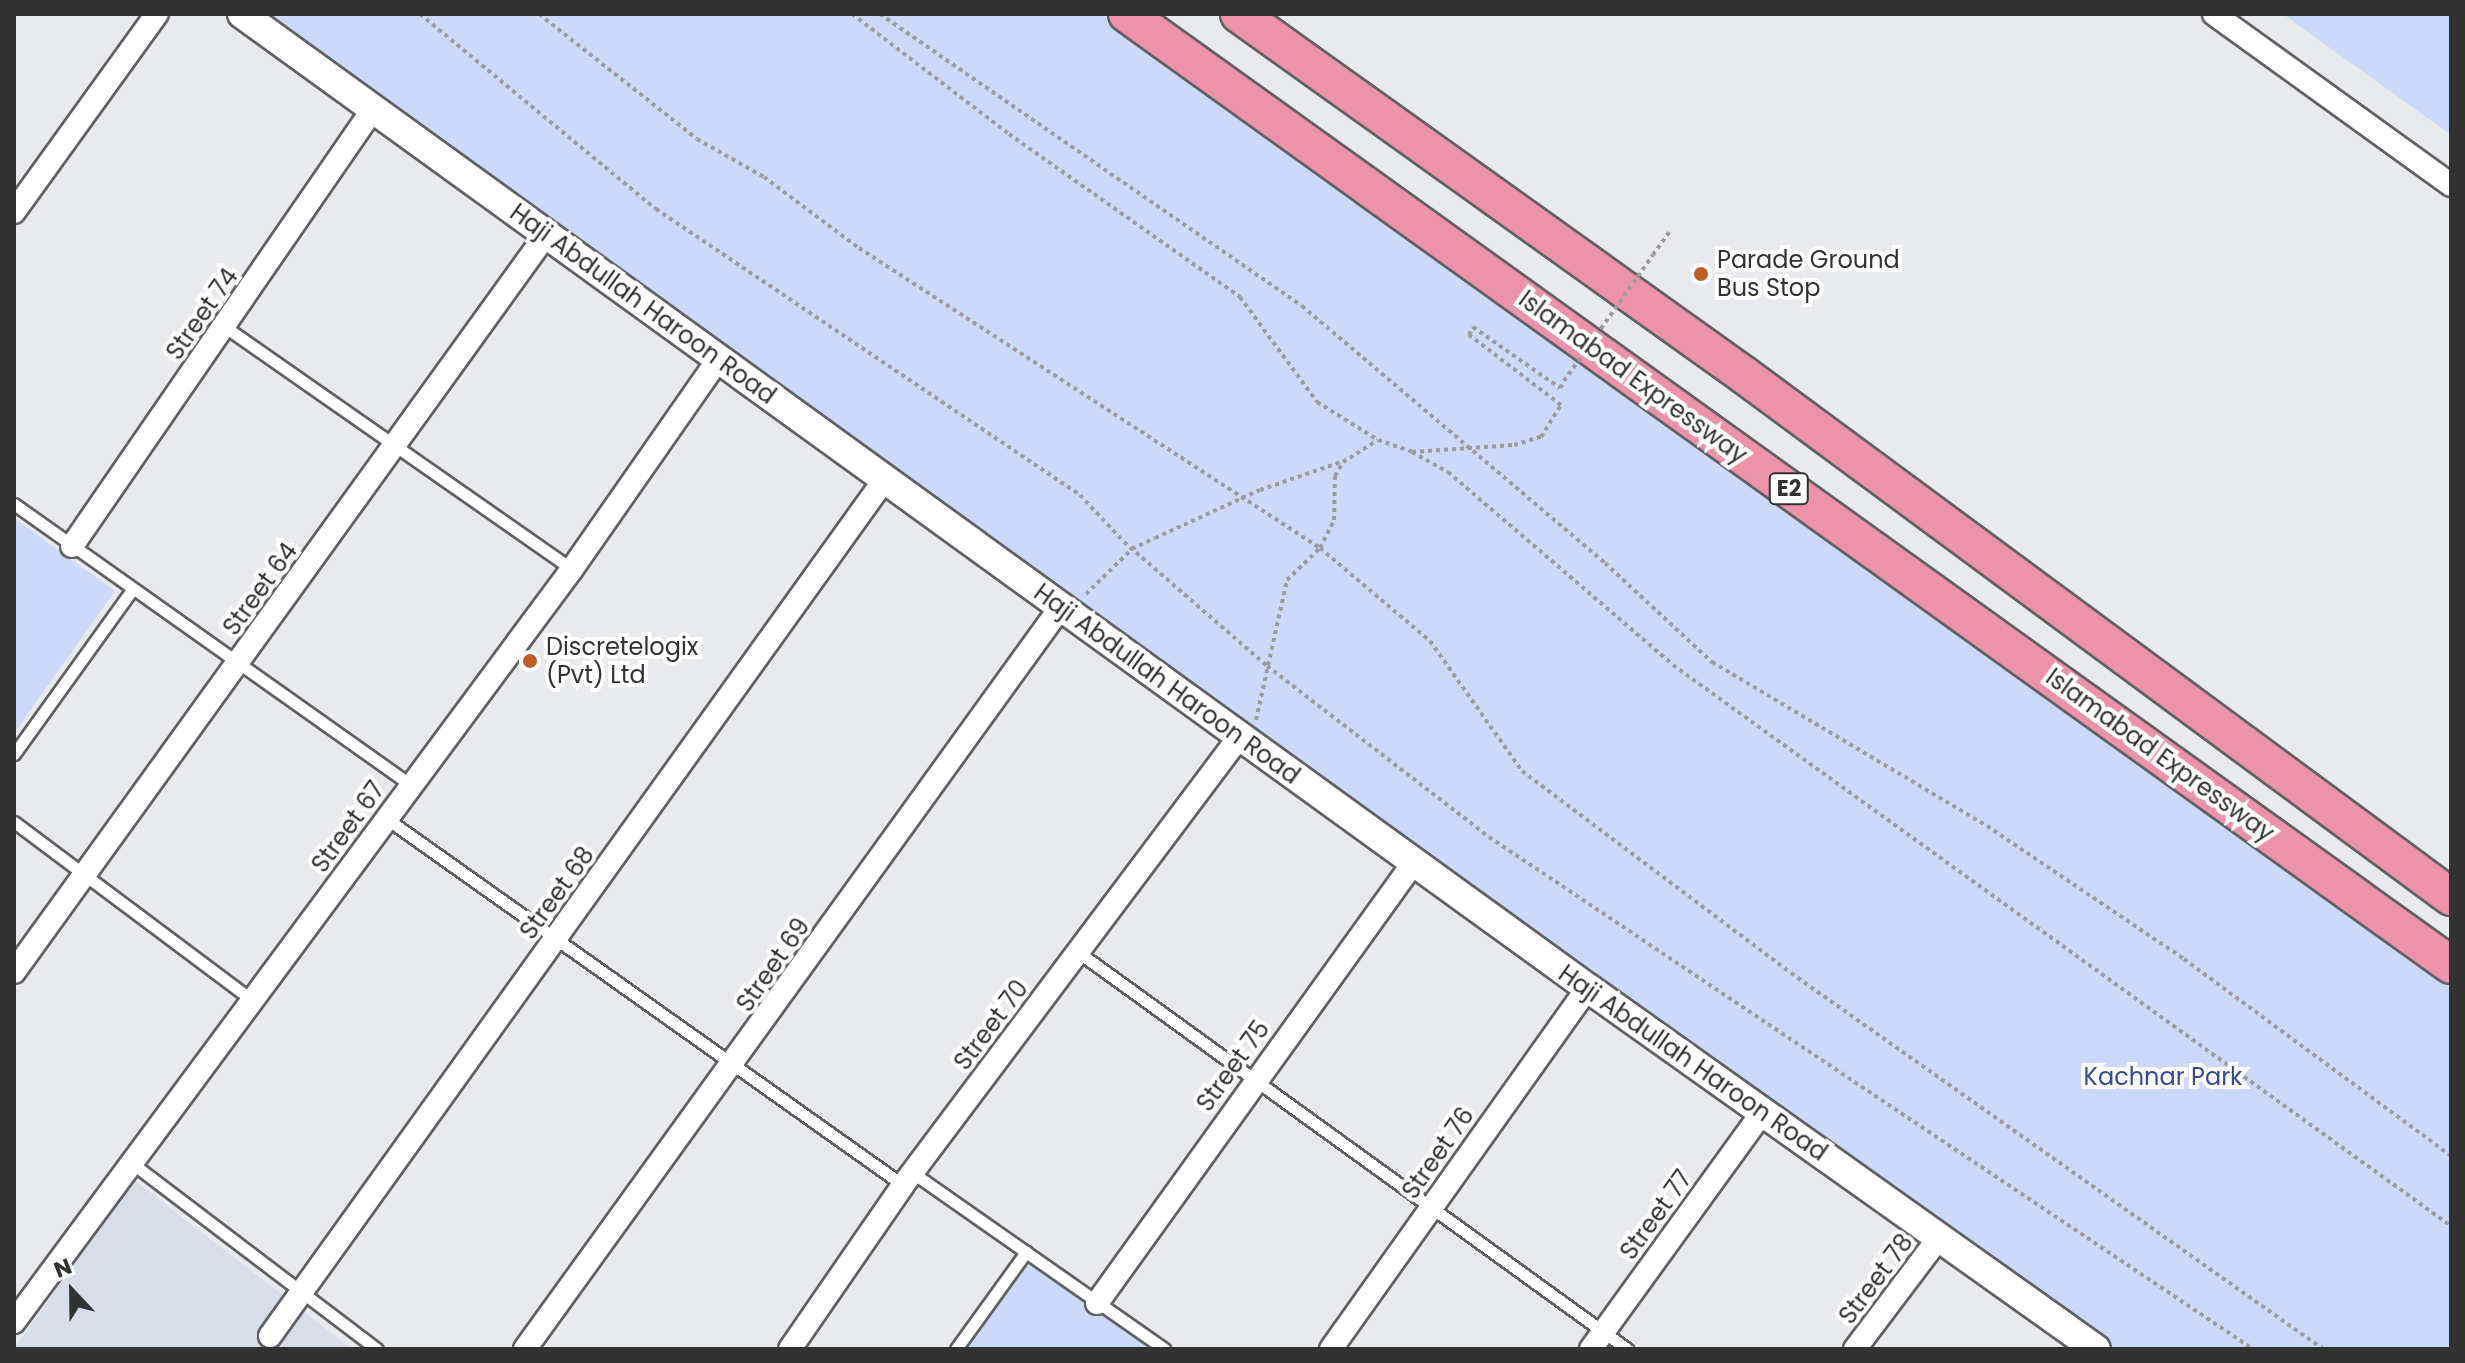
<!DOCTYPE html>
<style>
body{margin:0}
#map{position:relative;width:2465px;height:1363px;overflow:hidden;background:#e9eaed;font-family:Poppins,sans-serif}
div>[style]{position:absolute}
.built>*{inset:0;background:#d9dde7}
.green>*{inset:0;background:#ccd9fb}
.path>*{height:4px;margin-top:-2px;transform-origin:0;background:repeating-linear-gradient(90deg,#9c9c9f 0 4px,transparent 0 8px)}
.roads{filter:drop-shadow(2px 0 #616164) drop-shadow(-2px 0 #616164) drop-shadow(0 2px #616164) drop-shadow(0 -2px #616164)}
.service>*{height:11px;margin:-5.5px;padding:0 5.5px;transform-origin:5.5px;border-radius:5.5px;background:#fff}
.minor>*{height:22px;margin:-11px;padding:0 11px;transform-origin:11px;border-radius:11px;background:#fff}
.tertiary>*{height:28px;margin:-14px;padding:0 14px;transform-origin:14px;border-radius:14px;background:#fff}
.trunk>*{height:36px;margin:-18px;padding:0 18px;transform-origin:18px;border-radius:18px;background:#ec93ab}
.path-bridge>*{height:4px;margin-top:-2px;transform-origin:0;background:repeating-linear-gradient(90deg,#9c9c9f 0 4px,transparent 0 8px)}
.dots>*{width:22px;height:22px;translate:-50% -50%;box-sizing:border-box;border:4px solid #fff;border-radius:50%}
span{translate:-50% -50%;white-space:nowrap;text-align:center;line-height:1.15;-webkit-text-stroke:8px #fff;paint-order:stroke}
.shield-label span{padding:2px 6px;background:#fff;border:2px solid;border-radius:6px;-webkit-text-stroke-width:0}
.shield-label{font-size:22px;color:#323233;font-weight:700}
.poi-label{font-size:24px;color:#323233}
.left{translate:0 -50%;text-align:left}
.street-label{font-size:24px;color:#323233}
.park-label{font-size:24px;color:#354b92}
.frame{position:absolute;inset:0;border:16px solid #323233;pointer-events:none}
.north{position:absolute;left:32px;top:1251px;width:80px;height:80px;-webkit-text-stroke:6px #fff;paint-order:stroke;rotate:338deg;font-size:22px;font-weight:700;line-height:32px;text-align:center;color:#323233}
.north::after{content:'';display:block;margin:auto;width:28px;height:36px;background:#323233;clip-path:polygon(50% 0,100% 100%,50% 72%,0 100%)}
</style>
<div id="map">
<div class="built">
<div style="clip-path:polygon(134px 1180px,352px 1349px,14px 1349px)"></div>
</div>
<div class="green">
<div style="clip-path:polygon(264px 14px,1116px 14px,2451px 966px,2451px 1349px,2100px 1349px)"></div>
<div style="clip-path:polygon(2283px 14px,2451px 14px,2451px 135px)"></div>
<div style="clip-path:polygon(14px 518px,115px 591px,14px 733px)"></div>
<div style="clip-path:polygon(1028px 1260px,1154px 1349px,963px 1349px)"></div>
</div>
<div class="path">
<div style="left:420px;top:14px;width:306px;rotate:39.6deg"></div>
<div style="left:656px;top:209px;width:511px;rotate:34deg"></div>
<div style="left:1080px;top:495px;width:64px;rotate:46.9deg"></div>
<div style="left:1124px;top:542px;width:189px;rotate:40.9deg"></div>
<div style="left:1267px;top:666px;width:280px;rotate:37.6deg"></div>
<div style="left:1489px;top:837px;width:920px;rotate:33.83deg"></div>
<div style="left:539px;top:14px;width:201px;rotate:38.3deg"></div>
<div style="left:697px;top:139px;width:77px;rotate:29.6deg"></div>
<div style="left:764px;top:177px;width:119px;rotate:36.8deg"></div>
<div style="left:859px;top:248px;width:550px;rotate:33.05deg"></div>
<div style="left:1320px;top:548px;width:144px;rotate:40.2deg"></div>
<div style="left:1430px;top:641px;width:159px;rotate:54.7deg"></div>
<div style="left:1522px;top:771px;width:336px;rotate:36.9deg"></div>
<div style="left:1791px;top:973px;width:651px;rotate:35.25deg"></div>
<div style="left:852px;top:14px;width:198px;rotate:37.4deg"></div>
<div style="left:1009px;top:134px;width:283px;rotate:35.2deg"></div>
<div style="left:1240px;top:297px;width:130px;rotate:53.7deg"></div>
<div style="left:1317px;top:402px;width:72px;rotate:31.9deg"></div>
<div style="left:880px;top:14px;width:513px;rotate:34.68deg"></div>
<div style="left:1302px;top:306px;width:397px;rotate:40.3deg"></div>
<div style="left:1605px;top:563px;width:146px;rotate:42.8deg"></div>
<div style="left:1712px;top:662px;width:320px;rotate:30.8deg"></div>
<div style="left:1987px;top:826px;width:238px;rotate:34deg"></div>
<div style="left:2184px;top:959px;width:332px;rotate:36.4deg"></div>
<div style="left:1653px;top:255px;width:28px;rotate:-55deg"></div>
<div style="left:1412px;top:452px;width:41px;rotate:29.1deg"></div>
<div style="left:1448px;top:472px;width:296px;rotate:40.6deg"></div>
<div style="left:1673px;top:665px;width:959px;rotate:35.79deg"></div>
<div style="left:1086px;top:594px;width:64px;rotate:-44.4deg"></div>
<div style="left:1132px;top:549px;width:25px;rotate:-26deg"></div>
<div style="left:1155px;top:538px;width:115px;rotate:-24.6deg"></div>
<div style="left:1260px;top:490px;width:86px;rotate:-19.1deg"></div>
<div style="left:1256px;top:720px;width:143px;rotate:-77.5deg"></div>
<div style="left:1287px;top:580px;width:46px;rotate:-44.1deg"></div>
<div style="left:1320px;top:548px;width:31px;rotate:-63deg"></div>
<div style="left:1334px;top:520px;width:44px;rotate:-88.7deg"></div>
<div style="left:1335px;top:476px;width:16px;rotate:-60deg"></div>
<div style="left:1343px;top:462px;width:41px;rotate:-32.2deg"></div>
<div style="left:1378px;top:440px;width:36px;rotate:19deg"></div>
<div style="left:1412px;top:452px;width:102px;rotate:-3.9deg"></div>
<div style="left:1514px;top:445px;width:28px;rotate:-17deg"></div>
<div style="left:1541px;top:437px;width:38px;rotate:-58deg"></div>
<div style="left:1561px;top:405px;width:116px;rotate:-142.7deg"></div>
<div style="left:1469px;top:335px;width:9px;rotate:-63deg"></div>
<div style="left:1473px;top:327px;width:106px;rotate:35deg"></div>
<div style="left:1560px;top:388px;width:8px;rotate:-60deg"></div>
</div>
<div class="roads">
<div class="service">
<div style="left:225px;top:327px;width:423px;rotate:34.9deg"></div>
<div style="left:14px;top:504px;width:485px;rotate:35.3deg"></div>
<div style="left:14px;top:754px;width:202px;rotate:-54.3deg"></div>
<div style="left:387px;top:819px;width:633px;rotate:35.35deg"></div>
<div style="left:14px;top:822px;width:296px;rotate:36.8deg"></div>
<div style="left:1078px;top:952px;width:678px;rotate:35.87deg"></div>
<div style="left:133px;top:1164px;width:306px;rotate:37.2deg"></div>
<div style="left:913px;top:1173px;width:307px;rotate:35deg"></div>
<div style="left:956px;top:1349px;width:120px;rotate:-54.2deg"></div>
</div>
<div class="minor">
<div style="left:2214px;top:14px;width:292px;rotate:35.8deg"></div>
<div style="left:14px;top:212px;width:244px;rotate:-54.2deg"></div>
<div style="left:72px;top:546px;width:531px;rotate:-55.44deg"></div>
<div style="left:14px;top:972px;width:909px;rotate:-54.18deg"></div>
<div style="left:1097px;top:1303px;width:543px;rotate:-54.29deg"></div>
<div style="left:14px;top:1322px;width:937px;rotate:-53.46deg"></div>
<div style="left:572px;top:569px;width:257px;rotate:-55.1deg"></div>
<div style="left:270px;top:1336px;width:1055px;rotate:-54.34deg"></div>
<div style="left:525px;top:1349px;width:914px;rotate:-54.17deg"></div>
<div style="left:790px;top:1349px;width:199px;rotate:-55.4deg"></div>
<div style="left:903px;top:1185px;width:561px;rotate:-53.11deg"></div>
<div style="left:1331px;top:1349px;width:443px;rotate:-54.6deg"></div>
<div style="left:1591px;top:1349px;width:294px;rotate:-54.1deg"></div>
<div style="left:1855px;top:1349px;width:138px;rotate:-53deg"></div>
</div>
<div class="tertiary">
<div style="left:242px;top:14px;width:1661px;rotate:35.89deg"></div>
<div style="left:1588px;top:988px;width:623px;rotate:35.4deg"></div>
</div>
<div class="trunk">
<div style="left:1127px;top:14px;width:1630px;rotate:35.69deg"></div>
<div style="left:1239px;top:14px;width:621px;rotate:35.56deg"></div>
<div style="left:1744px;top:375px;width:879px;rotate:36.44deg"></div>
</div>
</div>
<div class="path-bridge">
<div style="left:1564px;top:381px;width:154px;rotate:-54.8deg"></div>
</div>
<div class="dots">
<div style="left:1701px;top:274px;background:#c15e27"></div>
<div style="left:530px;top:661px;background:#c15e27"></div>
</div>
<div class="shield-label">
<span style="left:1789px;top:489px">E2</span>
</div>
<div class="poi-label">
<span class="left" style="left:1717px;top:274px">Parade Ground<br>Bus Stop</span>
<span class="left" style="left:546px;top:661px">Discretelogix<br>(Pvt) Ltd</span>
</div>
<div class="street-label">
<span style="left:643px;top:304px;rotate:36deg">Haji Abdullah Haroon Road</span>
<span style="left:202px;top:314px;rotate:-55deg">Street 74</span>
<span style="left:1633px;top:377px;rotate:36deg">Islamabad Expressway</span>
<span style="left:260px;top:589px;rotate:-54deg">Street 64</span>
<span style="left:1167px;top:684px;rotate:36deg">Haji Abdullah Haroon Road</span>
<span style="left:2160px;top:755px;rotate:36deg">Islamabad Expressway</span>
<span style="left:348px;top:827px;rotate:-54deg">Street 67</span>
<span style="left:557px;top:893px;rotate:-54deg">Street 68</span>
<span style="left:773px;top:965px;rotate:-55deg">Street 69</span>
<span style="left:991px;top:1025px;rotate:-53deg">Street 70</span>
<span style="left:1693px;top:1063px;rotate:35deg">Haji Abdullah Haroon Road</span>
<span style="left:1233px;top:1066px;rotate:-54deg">Street 75</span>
<span style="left:1438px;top:1153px;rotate:-55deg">Street 76</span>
<span style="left:1656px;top:1215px;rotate:-54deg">Street 77</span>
<span style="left:1876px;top:1279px;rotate:-53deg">Street 78</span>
</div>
<div class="park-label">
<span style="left:2163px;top:1077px">Kachnar Park</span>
</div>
<div class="frame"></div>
<div class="north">N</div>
</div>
